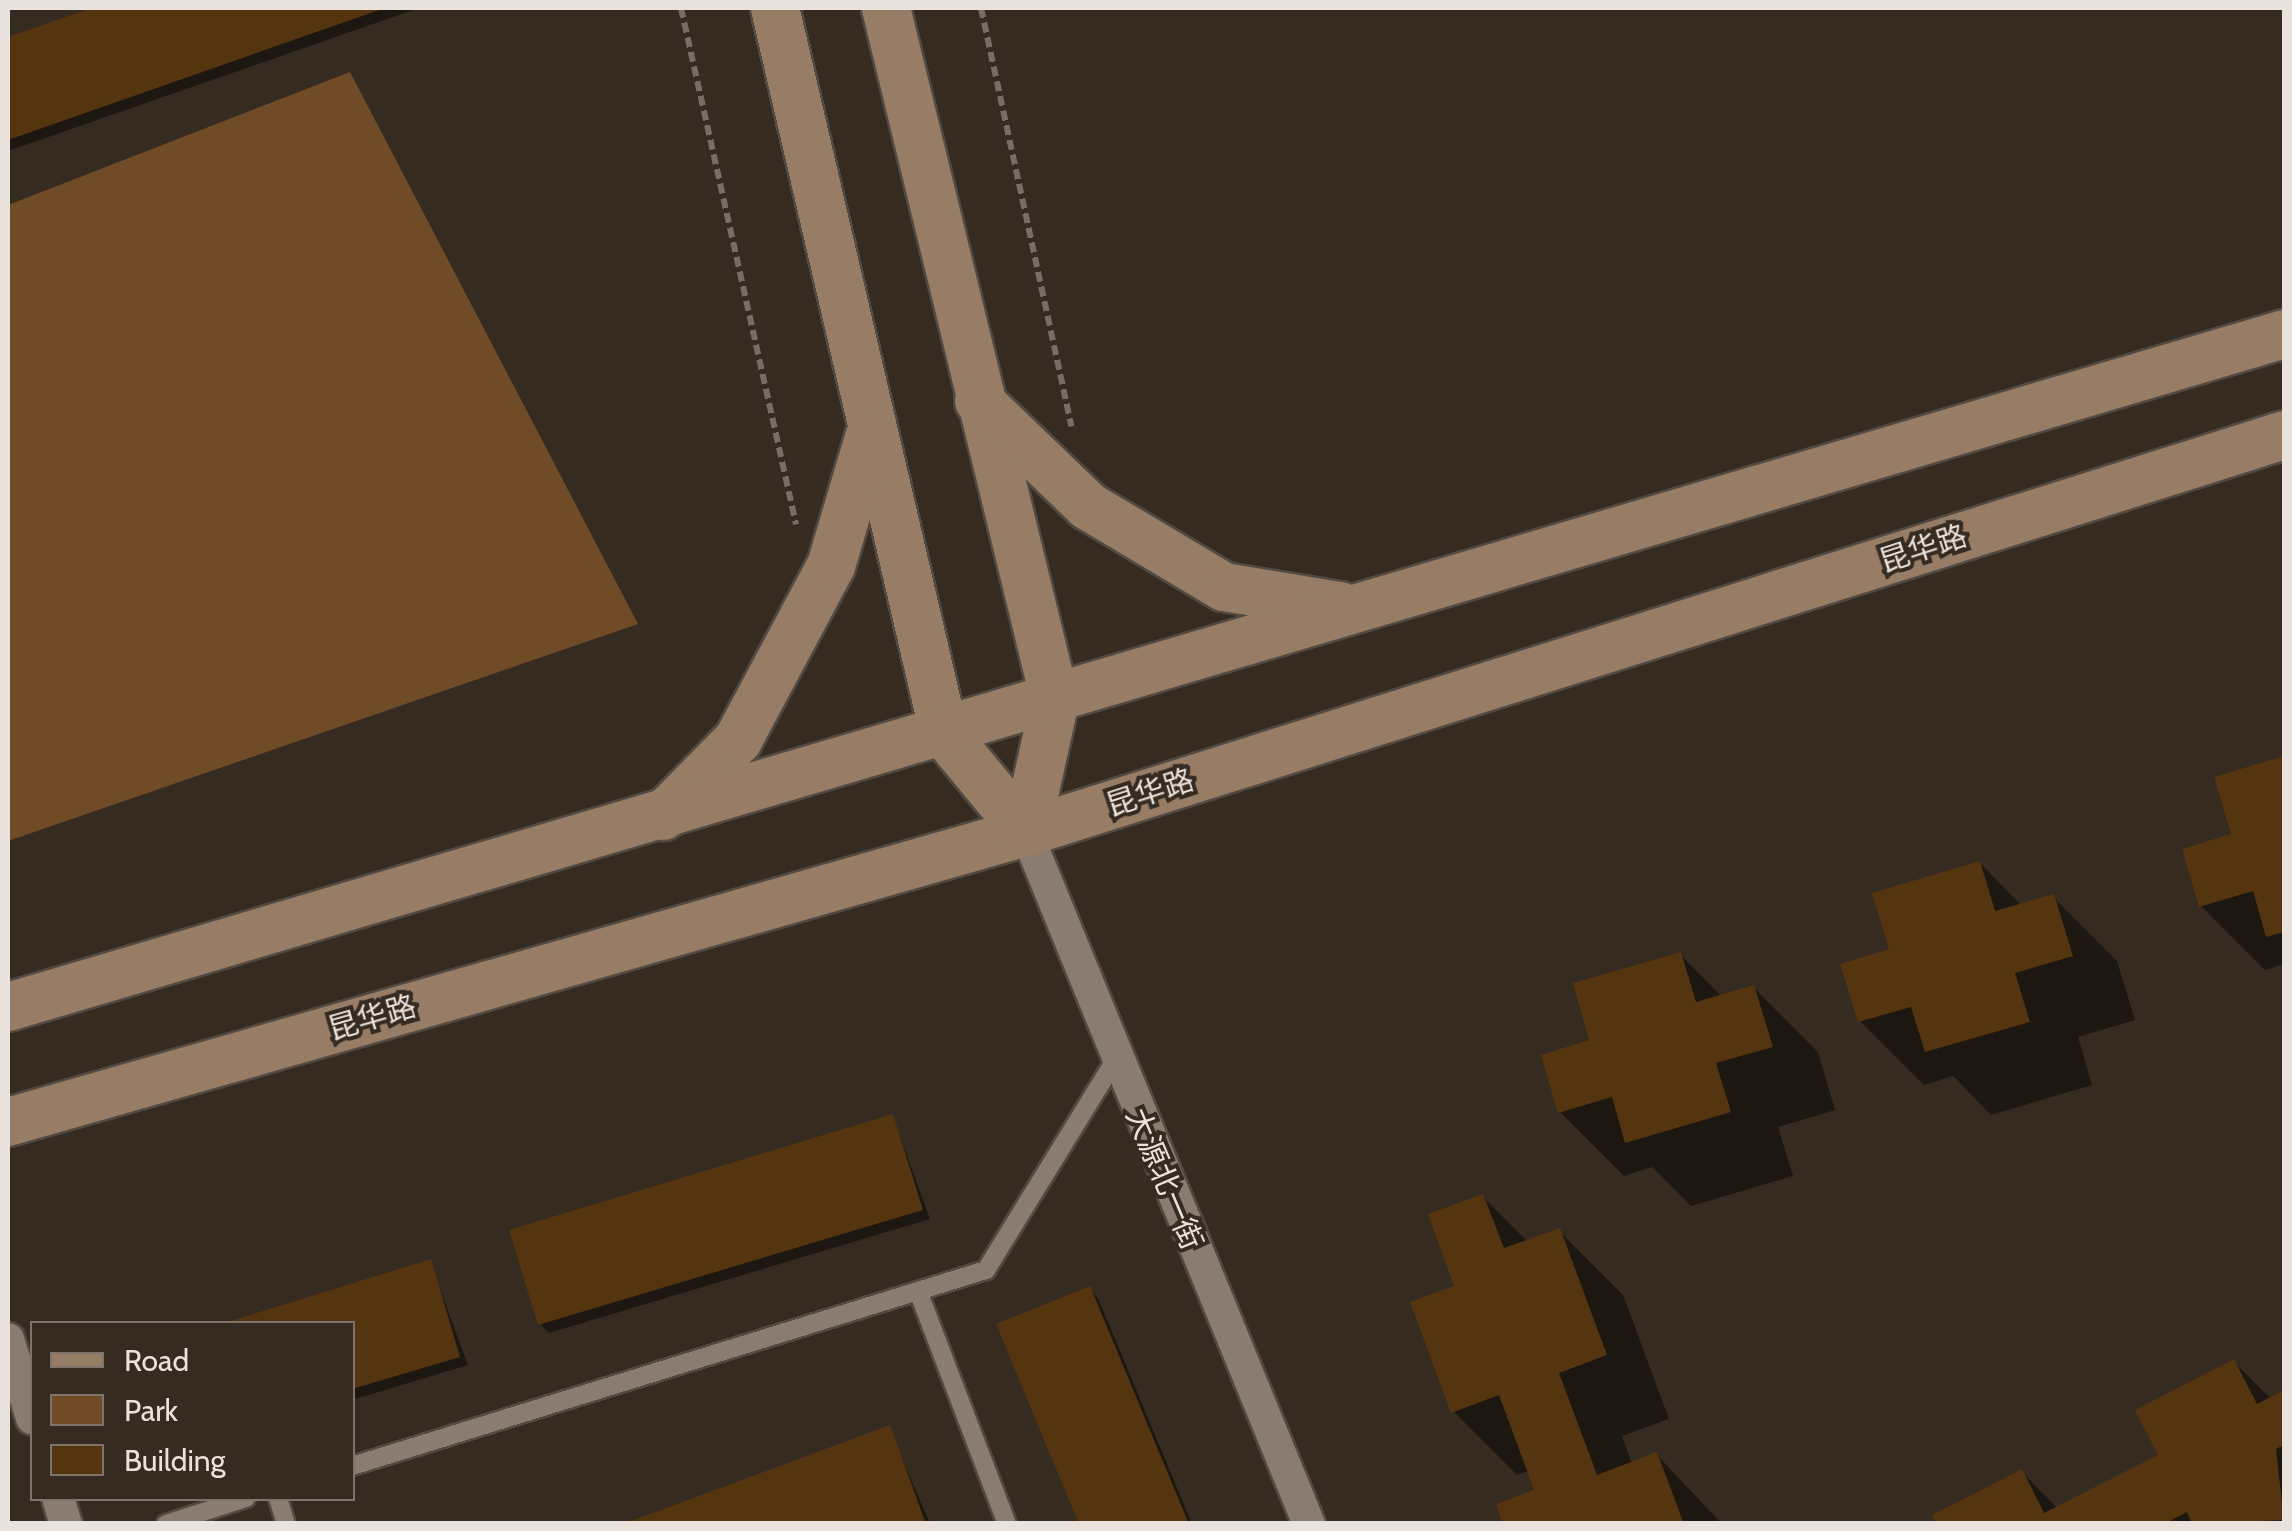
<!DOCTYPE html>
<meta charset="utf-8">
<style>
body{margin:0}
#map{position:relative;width:2292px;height:1531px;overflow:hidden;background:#362b21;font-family:Cabin,"Noto Sans SC",sans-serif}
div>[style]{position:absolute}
.green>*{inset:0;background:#704b27}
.shadow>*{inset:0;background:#0007}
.building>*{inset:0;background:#553410}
.path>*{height:6px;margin-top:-3px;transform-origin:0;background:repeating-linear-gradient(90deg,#776d64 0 10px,transparent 0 15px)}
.roads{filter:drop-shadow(2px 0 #524941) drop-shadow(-2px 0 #524941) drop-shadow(0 2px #524941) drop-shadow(0 -2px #524941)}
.service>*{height:18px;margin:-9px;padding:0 9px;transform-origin:9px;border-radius:9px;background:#8a7c71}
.minor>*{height:32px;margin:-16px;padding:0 16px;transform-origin:16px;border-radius:16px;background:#8a7c71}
.secondary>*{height:48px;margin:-24px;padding:0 24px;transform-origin:24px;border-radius:24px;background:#977d65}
span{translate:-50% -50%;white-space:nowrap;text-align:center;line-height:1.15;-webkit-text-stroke:8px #362b21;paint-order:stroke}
.street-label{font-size:30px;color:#eae2dc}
.frame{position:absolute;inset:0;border:10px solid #eae2dc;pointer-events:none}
.legend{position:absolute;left:30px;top:1321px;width:325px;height:180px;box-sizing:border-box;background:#362b21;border:2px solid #7e746c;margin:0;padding:12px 18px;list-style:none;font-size:30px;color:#eae2dc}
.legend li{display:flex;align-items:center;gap:20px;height:50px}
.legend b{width:50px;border:2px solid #7e746c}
</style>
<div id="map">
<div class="green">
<div style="clip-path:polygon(350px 72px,638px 624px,8px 841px,8px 205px)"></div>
</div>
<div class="shadow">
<div style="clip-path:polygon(100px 8px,419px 8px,8px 151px,8px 40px)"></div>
<div style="clip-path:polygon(2284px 759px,2284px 964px,2265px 970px,2201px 906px,2234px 836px,2217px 779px)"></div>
<div style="clip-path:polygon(1980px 863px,2022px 906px,2053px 897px,2117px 961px,2135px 1020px,2078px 1037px,2092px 1085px,1991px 1115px,1953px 1076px,1924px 1085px,1860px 1021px,1892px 951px)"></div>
<div style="clip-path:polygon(1680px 954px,1722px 997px,1754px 988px,1818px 1052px,1835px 1110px,1778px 1127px,1793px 1176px,1691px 1206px,1652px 1167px,1624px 1176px,1560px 1112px,1592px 1041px)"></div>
<div style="clip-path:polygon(893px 1117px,930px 1219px,549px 1333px,540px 1324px)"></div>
<div style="clip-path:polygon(1483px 1197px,1528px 1242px,1559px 1231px,1623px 1295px,1669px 1419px,1622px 1436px,1632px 1464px,1657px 1455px,1722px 1524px,1506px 1524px,1537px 1492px,1529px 1471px,1517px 1475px,1453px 1411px,1458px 1288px)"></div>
<div style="clip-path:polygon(430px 1262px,468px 1365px,352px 1400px,352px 1324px)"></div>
<div style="clip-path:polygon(1089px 1289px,1098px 1298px,1192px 1524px,1081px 1524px)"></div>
<div style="clip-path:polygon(2234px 1362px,2271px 1399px,2284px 1393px,2284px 1524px,1939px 1524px,2022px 1472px,2058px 1509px,2162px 1456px)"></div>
<div style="clip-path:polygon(889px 1428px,930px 1524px,632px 1524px)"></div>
</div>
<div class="building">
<div style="clip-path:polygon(92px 8px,385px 8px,8px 140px,8px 37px)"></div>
<div style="clip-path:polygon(2284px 756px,2284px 932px,2266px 937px,2253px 891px,2199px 907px,2182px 849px,2231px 834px,2214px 777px)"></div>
<div style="clip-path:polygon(1980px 861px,1995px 911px,2054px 894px,2073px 956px,2015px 973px,2030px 1022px,1925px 1052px,1911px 1007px,1858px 1022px,1840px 964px,1889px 949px,1872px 893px)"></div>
<div style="clip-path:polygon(1681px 952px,1696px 1002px,1754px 985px,1773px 1047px,1716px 1063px,1731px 1112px,1625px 1143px,1612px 1097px,1558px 1113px,1541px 1055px,1589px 1040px,1573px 983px)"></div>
<div style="clip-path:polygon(893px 1114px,923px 1210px,538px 1325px,509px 1230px)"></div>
<div style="clip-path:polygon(1483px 1194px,1504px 1248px,1560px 1228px,1607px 1355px,1559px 1373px,1597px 1475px,1657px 1452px,1684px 1524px,1503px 1524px,1496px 1504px,1534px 1490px,1499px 1395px,1451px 1413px,1410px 1302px,1454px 1286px,1428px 1214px)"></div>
<div style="clip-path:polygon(431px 1259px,460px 1357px,352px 1389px,352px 1324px,221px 1324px)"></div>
<div style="clip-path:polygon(1090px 1286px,1189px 1524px,1079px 1524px,996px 1324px)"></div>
<div style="clip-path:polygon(2234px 1359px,2257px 1404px,2284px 1390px,2284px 1445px,2276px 1449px,2284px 1520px,2192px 1524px,2187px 1512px,2164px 1524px,1936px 1524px,1932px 1515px,2022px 1469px,2044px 1513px,2158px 1455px,2135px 1410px)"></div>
<div style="clip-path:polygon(890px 1425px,926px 1524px,626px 1524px,626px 1523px)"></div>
</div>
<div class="path">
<div style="left:681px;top:8px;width:529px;rotate:77.44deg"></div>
<div style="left:981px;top:8px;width:428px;rotate:77.8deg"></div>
</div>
<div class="roads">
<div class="service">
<div style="left:918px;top:1291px;width:249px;rotate:69.1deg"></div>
<div style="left:352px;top:1466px;width:664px;rotate:-17.18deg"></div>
<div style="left:986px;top:1270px;width:244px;rotate:-58.4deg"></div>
<div style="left:278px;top:1498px;width:27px;rotate:73deg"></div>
<div style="left:166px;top:1524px;width:84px;rotate:-18deg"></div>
</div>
<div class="minor">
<div style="left:1026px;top:832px;width:748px;rotate:67.76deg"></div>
<div style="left:8px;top:1339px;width:83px;rotate:73.1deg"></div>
<div style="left:58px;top:1498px;width:27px;rotate:73deg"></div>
</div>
<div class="secondary">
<div style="left:775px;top:8px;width:744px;rotate:76.88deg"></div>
<div style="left:944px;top:733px;width:129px;rotate:50.4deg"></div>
<div style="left:886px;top:8px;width:712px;rotate:76.28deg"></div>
<div style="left:1055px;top:700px;width:135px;rotate:102.4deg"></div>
<div style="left:979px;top:401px;width:151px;rotate:43.9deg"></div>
<div style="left:1088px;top:506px;width:158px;rotate:30.8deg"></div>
<div style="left:1224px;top:587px;width:118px;rotate:9.3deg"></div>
<div style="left:663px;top:816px;width:107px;rotate:-45.4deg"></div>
<div style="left:738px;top:740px;width:197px;rotate:-61.9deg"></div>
<div style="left:831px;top:566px;width:134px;rotate:-73.5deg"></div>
<div style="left:8px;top:1007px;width:2373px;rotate:-16.47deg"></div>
<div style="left:8px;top:1122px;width:1059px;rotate:-15.9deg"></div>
<div style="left:1026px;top:832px;width:1319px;rotate:-17.51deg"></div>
</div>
</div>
<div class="street-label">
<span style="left:1923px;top:549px;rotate:-18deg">昆华路</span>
<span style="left:1150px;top:793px;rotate:-18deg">昆华路</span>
<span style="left:372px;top:1018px;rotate:-16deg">昆华路</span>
<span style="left:1164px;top:1179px;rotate:67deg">大源北一街</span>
</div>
<div class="frame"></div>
<ul class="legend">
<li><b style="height:12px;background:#977d65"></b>Road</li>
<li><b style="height:28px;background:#704b27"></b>Park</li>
<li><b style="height:28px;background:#553410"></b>Building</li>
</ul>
</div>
